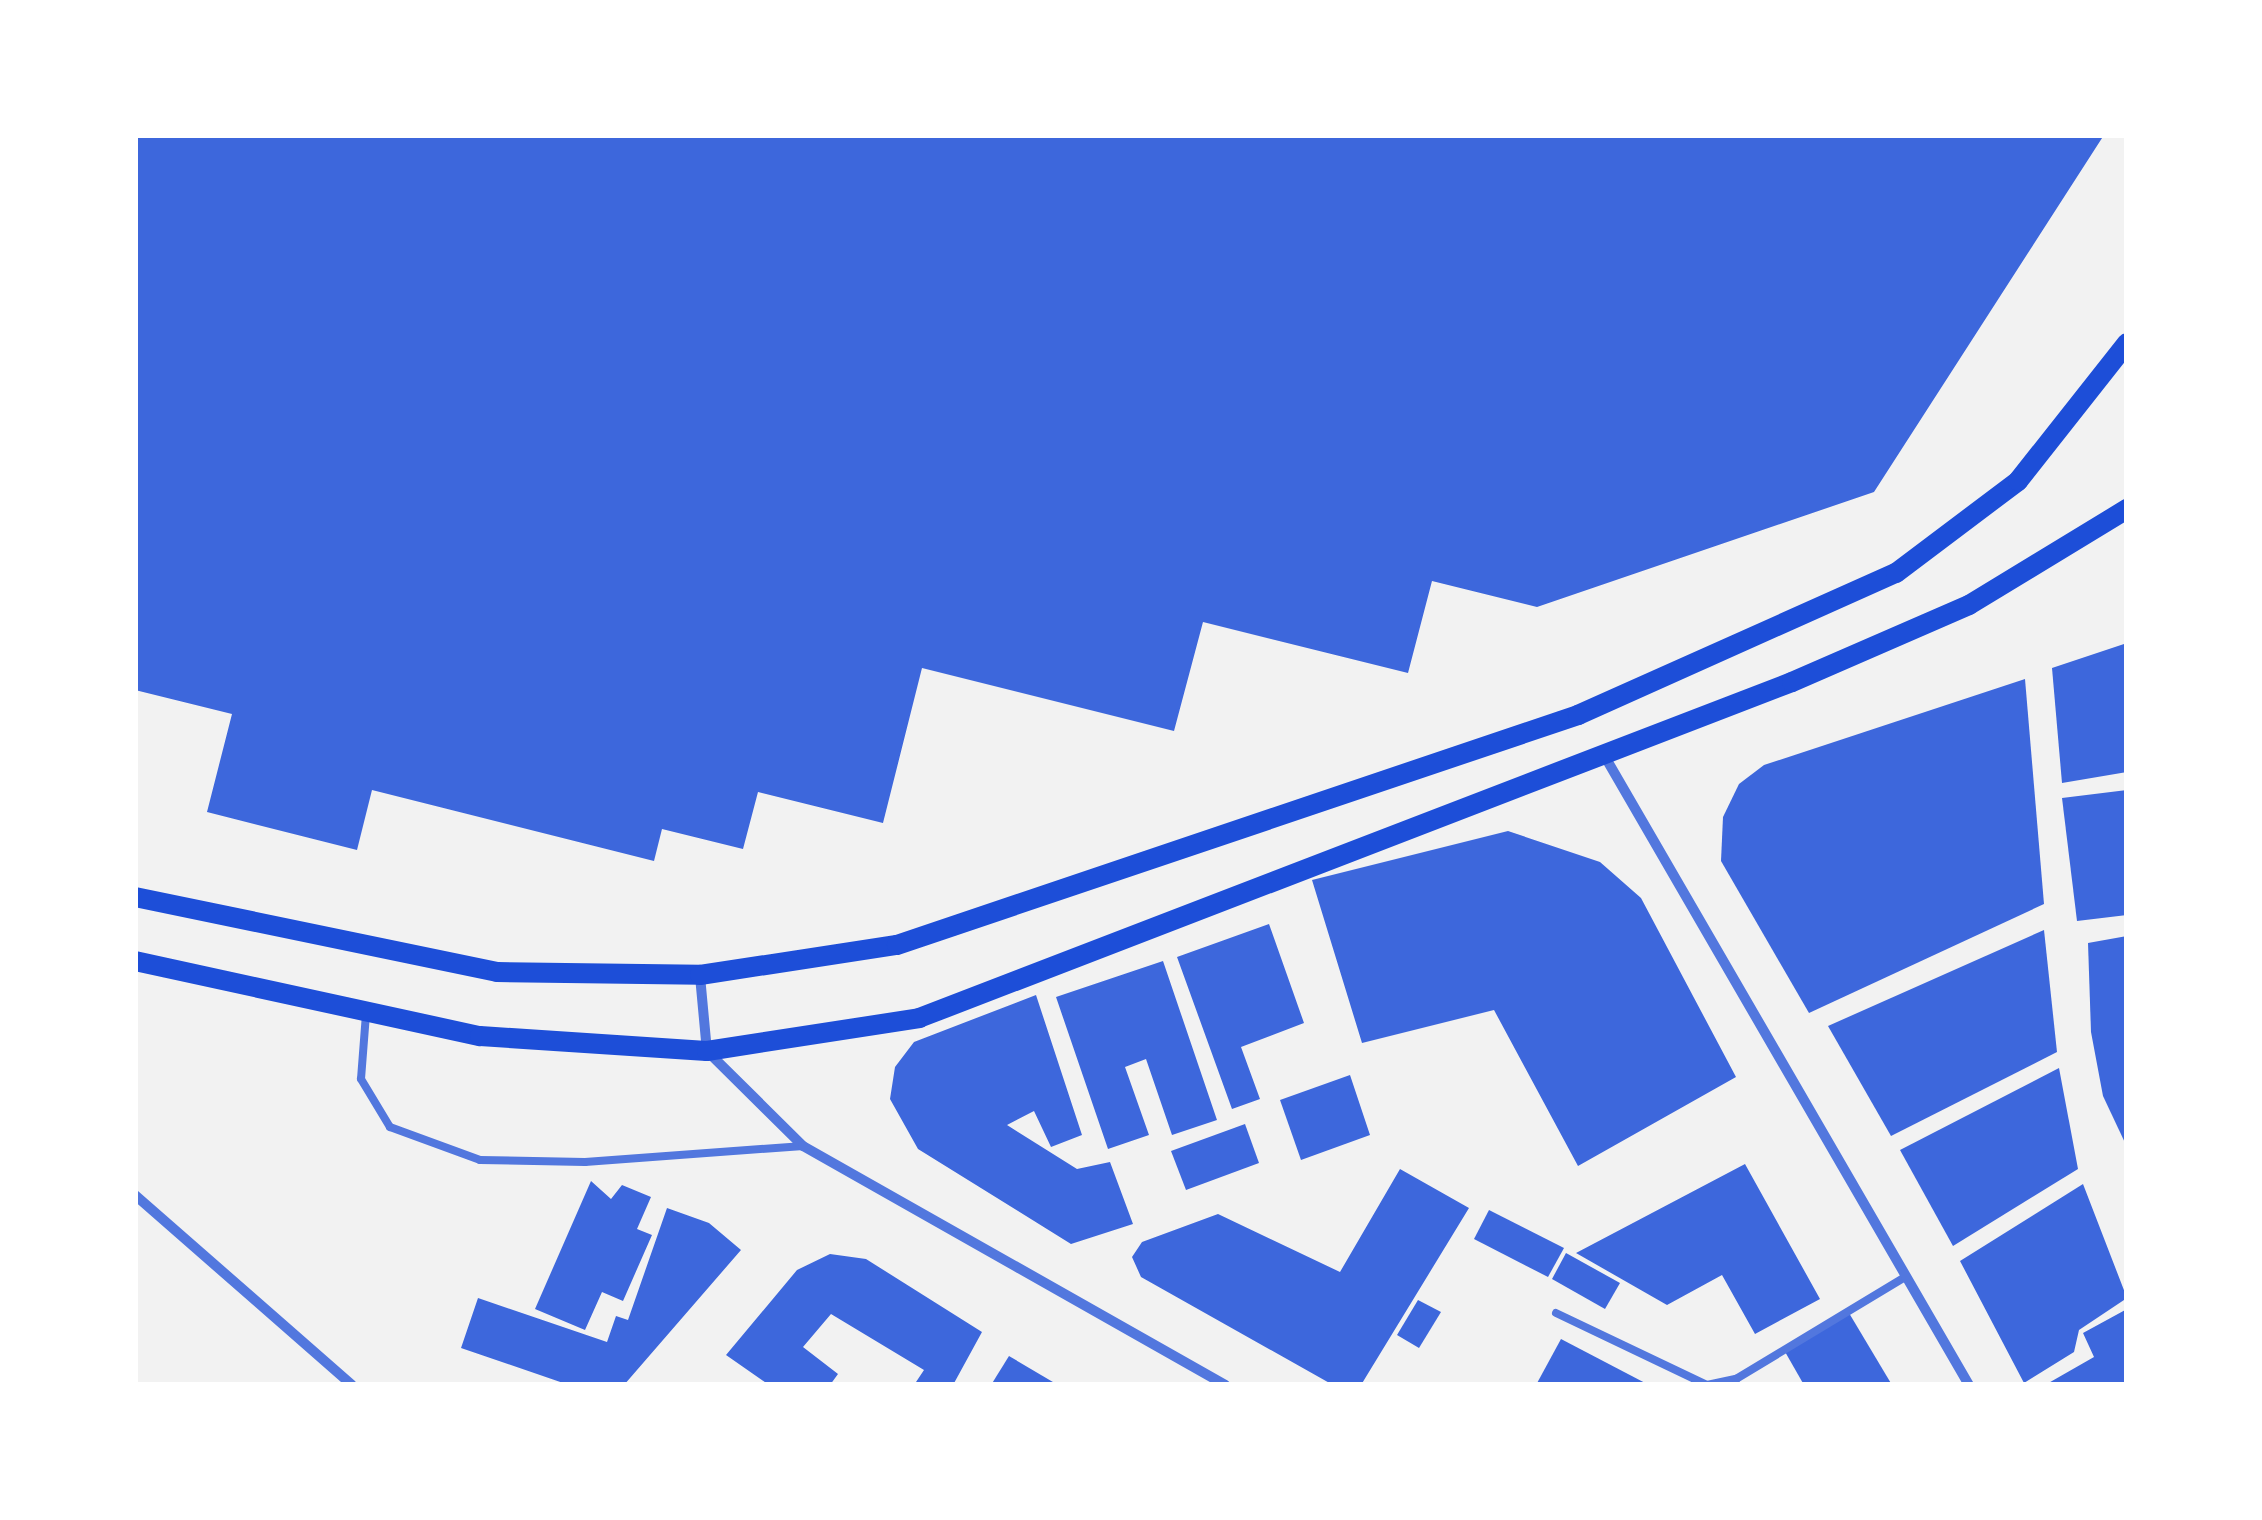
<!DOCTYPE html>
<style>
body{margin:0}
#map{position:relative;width:2262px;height:1520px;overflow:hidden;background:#f2f2f2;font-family:Literata,serif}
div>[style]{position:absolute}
.building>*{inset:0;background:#3d67dc}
.service>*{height:8px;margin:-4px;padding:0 4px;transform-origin:4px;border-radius:4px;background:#5277de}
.minor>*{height:10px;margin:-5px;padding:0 5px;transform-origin:5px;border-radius:5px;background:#5277de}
.secondary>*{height:20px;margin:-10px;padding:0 10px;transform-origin:10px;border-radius:10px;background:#1d4ed8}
span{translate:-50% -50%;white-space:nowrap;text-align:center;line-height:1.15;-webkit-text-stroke:10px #fff;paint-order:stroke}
.frame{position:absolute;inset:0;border:138px solid #fff;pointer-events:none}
</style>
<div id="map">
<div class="building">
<div style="clip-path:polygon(135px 135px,2104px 135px,1874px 492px,1537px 607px,1432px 581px,1408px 673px,1203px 622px,1174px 731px,922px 668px,883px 823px,758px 792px,743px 849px,662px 829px,654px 861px,372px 790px,357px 850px,207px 812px,232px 714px,135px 690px)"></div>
<div style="clip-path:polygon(2127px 643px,2127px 772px,2062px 783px,2052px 668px)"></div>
<div style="clip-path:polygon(2025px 679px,2044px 904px,1809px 1013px,1721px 861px,1723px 817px,1739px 784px,1764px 765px)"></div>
<div style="clip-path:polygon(2127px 790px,2127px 915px,2077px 921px,2062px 798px)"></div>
<div style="clip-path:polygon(1508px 831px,1600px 862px,1641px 898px,1736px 1077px,1578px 1166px,1494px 1010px,1362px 1043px,1312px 880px)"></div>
<div style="clip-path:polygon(1269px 924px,1304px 1023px,1241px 1047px,1260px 1099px,1232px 1109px,1177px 957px)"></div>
<div style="clip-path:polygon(2044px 930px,2057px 1052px,1891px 1136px,1828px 1026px)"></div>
<div style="clip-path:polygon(2127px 936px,2127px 1147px,2103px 1096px,2091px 1032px,2088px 943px)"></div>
<div style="clip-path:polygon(1163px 961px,1217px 1120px,1172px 1135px,1146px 1059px,1125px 1067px,1149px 1135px,1108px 1149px,1056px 997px)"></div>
<div style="clip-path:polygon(1036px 995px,1082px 1135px,1051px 1147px,1034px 1111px,1007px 1125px,1077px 1169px,1110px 1162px,1133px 1224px,1071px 1244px,918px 1149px,890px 1099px,895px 1067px,914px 1042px)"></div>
<div style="clip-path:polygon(2059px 1068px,2078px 1169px,1953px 1246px,1900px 1150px)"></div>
<div style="clip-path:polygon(1350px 1075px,1370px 1135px,1301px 1160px,1280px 1100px)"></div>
<div style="clip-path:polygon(1245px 1124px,1259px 1163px,1186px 1190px,1171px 1151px)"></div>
<div style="clip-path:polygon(1745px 1164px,1820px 1299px,1755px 1334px,1722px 1275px,1667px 1305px,1576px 1253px)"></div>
<div style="clip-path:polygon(1400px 1169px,1469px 1208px,1361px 1385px,1333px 1385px,1141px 1277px,1132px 1257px,1142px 1242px,1218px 1214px,1340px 1272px)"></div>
<div style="clip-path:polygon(591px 1181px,611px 1199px,622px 1185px,651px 1197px,637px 1229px,652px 1235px,623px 1301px,602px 1292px,585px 1330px,535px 1309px)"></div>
<div style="clip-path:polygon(2083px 1184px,2127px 1298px,2079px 1330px,2074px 1352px,2024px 1383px,1960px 1261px)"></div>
<div style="clip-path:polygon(667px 1208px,709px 1223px,741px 1250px,624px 1385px,569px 1385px,461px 1348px,478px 1298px,607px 1342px,616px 1316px,628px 1320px)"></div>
<div style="clip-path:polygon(1489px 1210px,1564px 1248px,1548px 1277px,1474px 1239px)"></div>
<div style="clip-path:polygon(1566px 1253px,1620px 1283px,1605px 1309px,1552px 1279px)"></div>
<div style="clip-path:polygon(830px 1254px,866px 1259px,982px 1332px,953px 1385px,914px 1385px,924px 1370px,831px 1314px,803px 1347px,838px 1374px,830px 1385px,769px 1385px,726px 1355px,797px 1270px)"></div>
<div style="clip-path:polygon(1418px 1300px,1441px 1312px,1419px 1348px,1397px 1335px)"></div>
<div style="clip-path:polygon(2127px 1309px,2127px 1385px,2045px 1385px,2094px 1357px,2083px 1333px)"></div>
<div style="clip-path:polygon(1849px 1313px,1892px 1385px,1804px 1385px,1784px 1350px)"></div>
<div style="clip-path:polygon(1561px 1339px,1649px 1385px,1536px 1385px)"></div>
<div style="clip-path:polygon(1009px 1356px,1058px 1385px,991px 1385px)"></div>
</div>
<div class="service">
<div style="left:366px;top:1014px;width:65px;rotate:94.4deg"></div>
<div style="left:361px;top:1079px;width:56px;rotate:58.9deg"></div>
<div style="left:390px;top:1127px;width:96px;rotate:20.1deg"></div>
<div style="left:480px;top:1160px;width:105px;rotate:1.1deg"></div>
<div style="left:585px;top:1162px;width:219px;rotate:-4.2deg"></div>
<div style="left:1556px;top:1313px;width:167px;rotate:25.5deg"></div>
<div style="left:1707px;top:1385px;width:30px;rotate:-12deg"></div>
<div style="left:1736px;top:1379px;width:197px;rotate:-31.1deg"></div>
</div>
<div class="minor">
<div style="left:1604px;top:755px;width:728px;rotate:59.91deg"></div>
<div style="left:700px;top:976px;width:75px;rotate:84.7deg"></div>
<div style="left:707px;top:1051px;width:135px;rotate:44.7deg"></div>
<div style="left:803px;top:1146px;width:485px;rotate:29.5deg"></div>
<div style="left:135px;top:1195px;width:288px;rotate:41.2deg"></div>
</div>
<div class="secondary">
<div style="left:135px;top:897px;width:370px;rotate:11.7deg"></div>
<div style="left:497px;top:972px;width:203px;rotate:0.8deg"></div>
<div style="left:700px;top:975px;width:199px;rotate:-8.7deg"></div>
<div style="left:897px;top:945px;width:719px;rotate:-18.66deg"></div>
<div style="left:1578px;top:715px;width:348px;rotate:-24.1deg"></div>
<div style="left:1896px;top:573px;width:153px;rotate:-37deg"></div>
<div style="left:2018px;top:481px;width:176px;rotate:-51.7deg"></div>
<div style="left:135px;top:961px;width:353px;rotate:12.3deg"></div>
<div style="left:480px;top:1036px;width:227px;rotate:3.8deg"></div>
<div style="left:707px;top:1051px;width:215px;rotate:-8.8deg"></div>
<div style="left:919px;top:1018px;width:935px;rotate:-21.05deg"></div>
<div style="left:1792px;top:682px;width:193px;rotate:-23.5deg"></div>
<div style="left:1969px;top:605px;width:185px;rotate:-31.3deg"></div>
</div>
<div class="frame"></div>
</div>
